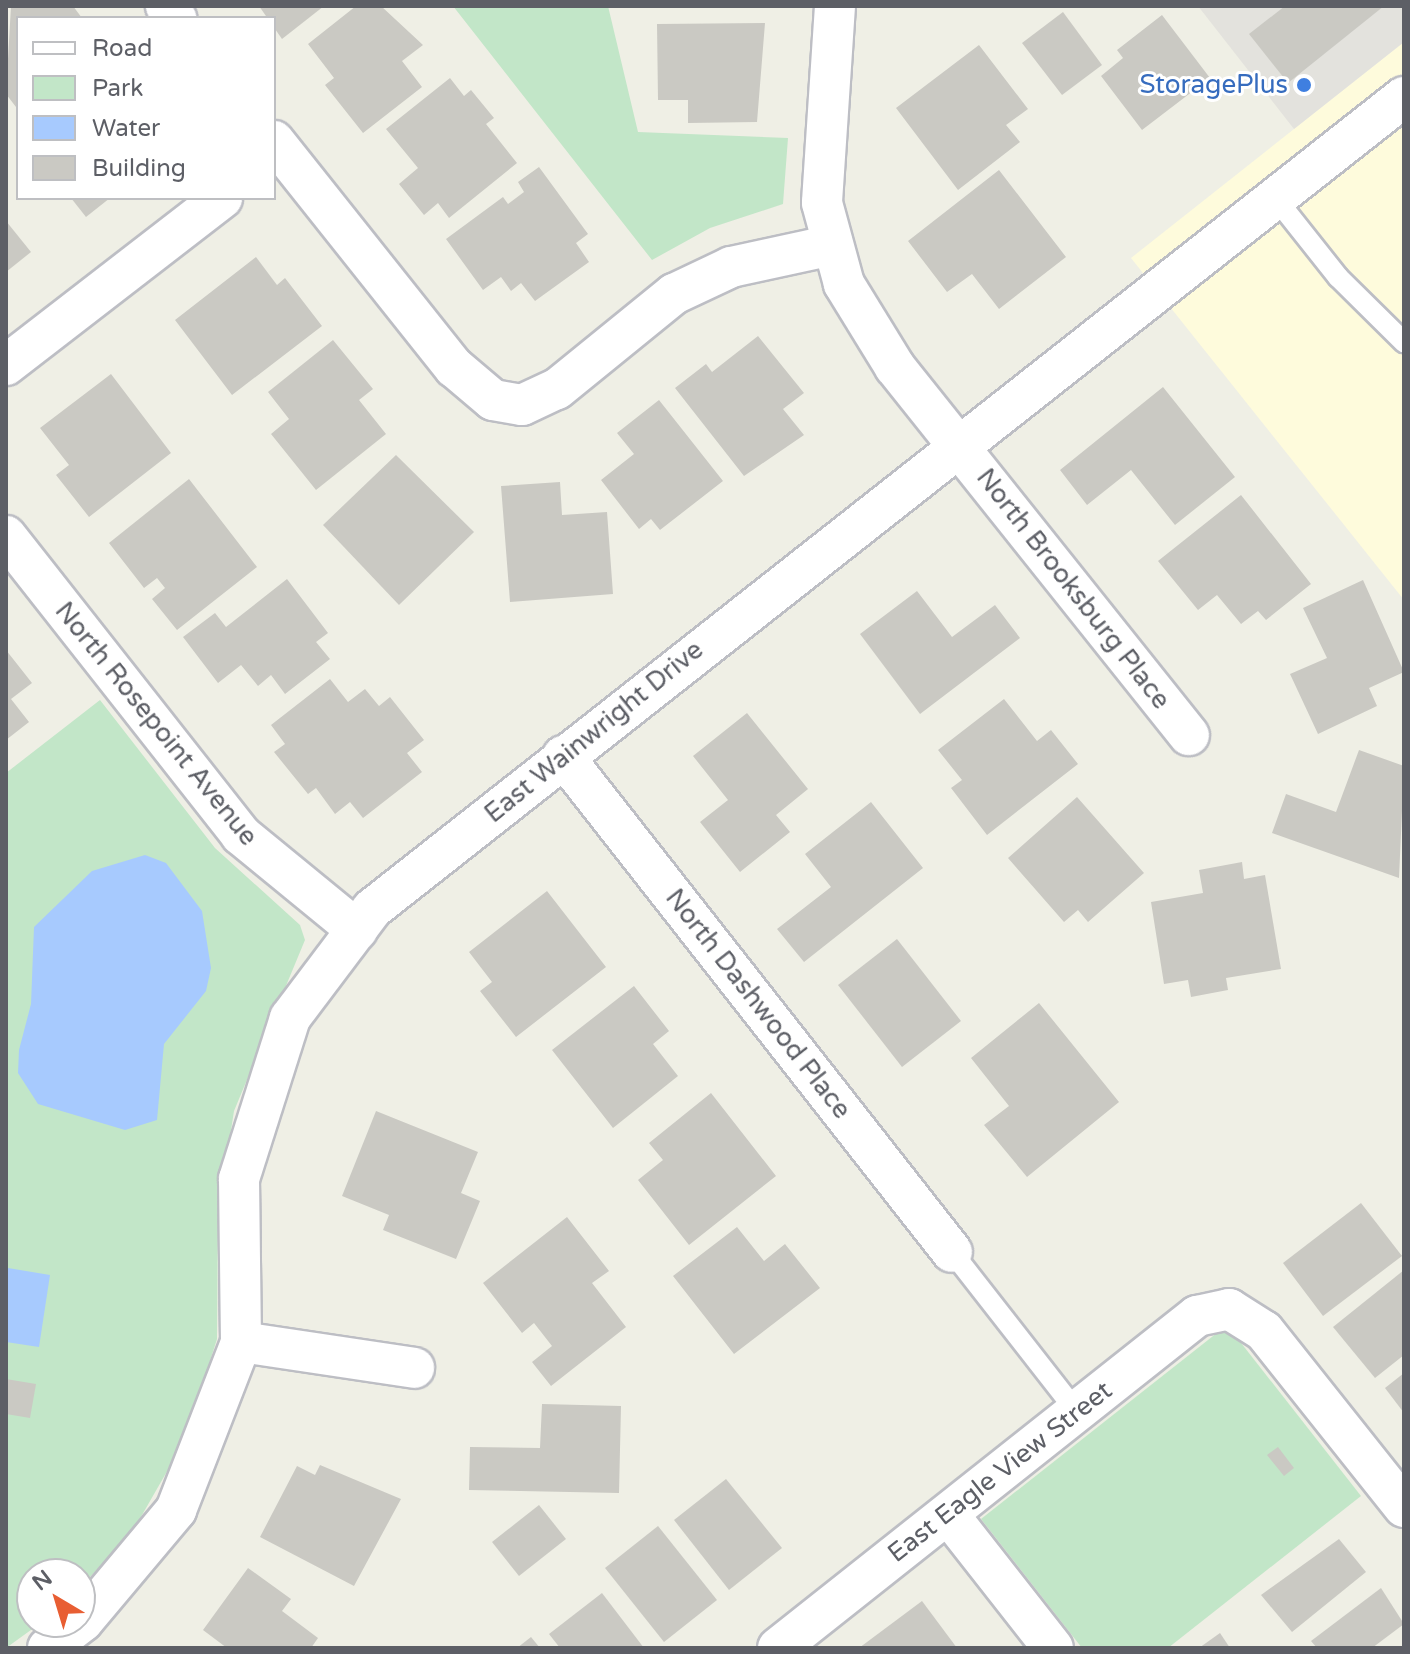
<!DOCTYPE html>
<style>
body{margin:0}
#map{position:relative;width:1410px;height:1654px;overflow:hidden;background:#efefe5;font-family:"Varela Round",sans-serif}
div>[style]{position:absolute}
.commercial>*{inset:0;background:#fefbdc}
.industrial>*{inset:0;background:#e3e2dd}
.green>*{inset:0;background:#c2e6c8}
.water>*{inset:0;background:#a7cafe}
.building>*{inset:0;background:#cac9c3}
.roads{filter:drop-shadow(2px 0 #bdbec4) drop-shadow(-2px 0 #bdbec4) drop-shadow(0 2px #bdbec4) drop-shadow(0 -2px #bdbec4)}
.lane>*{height:20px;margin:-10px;padding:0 10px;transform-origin:10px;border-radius:10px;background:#fff}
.street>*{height:40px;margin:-20px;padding:0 20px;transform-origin:20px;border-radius:20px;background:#fff}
.dots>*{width:22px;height:22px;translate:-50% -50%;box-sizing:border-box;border:4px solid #fff;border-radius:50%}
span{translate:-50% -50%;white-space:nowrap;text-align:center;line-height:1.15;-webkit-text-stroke:6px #fff;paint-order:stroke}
.shop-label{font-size:26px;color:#366cbe}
.right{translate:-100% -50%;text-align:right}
.street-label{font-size:26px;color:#5d5f66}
.frame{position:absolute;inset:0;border:8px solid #5d5f66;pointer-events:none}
.legend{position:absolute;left:16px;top:16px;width:260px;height:184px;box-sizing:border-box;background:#fff;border:2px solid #bebfc2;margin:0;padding:10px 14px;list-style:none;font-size:24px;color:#5d5f66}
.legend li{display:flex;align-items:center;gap:16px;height:40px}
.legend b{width:40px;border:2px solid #bebfc2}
.north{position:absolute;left:16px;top:1558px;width:80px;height:80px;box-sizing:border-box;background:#fff;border:2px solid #bebfc2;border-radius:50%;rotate:322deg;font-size:22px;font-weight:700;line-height:32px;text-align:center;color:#5d5f66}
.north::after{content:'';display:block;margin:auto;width:28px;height:36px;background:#e85e33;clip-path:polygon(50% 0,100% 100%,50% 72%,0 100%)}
</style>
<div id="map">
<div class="commercial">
<div style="clip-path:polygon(1404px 42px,1404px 600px,1131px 258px)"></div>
</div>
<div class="industrial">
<div style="clip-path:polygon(1198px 6px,1404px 6px,1404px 42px,1294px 129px)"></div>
</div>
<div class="green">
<div style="clip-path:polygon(453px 6px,608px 6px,638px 132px,788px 138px,783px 204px,710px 228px,652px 260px)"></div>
<div style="clip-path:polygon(100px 700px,215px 848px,300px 925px,305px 940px,234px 1111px,218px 1214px,217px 1339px,185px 1440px,134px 1529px,80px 1588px,80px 1574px,32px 1574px,32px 1622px,42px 1622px,6px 1648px,6px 773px)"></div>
<div style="clip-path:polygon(1227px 1325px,1361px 1496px,1168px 1648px,1082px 1648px,981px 1519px)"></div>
</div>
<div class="water">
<div style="clip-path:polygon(145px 855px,166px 863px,202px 911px,211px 968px,206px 991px,164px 1044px,157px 1120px,125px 1130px,38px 1104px,18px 1073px,19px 1050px,31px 1004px,34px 927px,92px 871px)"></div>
<div style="clip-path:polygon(8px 1268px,50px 1275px,39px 1347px,6px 1342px)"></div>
</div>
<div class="building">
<div style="clip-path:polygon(11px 6px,73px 6px,82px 18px,18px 18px,16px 107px,6px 94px)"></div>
<div style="clip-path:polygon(259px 6px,324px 6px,282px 39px)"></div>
<div style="clip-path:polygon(356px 6px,381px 6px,423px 45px,402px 61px,422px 87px,363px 133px,325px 85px,334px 78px,308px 44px)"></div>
<div style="clip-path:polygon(1285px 6px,1384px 6px,1288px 83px,1249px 34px)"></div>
<div style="clip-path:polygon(1063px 12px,1102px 65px,1062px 95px,1022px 43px)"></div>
<div style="clip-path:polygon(1162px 15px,1210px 78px,1142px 130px,1101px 76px,1123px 58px,1117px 50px)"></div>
<div style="clip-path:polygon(765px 23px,757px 122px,688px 123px,688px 100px,658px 100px,657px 24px)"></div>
<div style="clip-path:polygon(979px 45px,1028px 109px,1006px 125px,1020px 142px,958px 190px,896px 108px)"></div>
<div style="clip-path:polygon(450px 78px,464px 96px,471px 90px,494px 118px,486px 124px,517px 163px,449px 218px,438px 203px,424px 215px,399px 184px,418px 168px,386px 129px)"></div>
<div style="clip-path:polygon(539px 167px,588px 234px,576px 243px,589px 262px,535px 301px,521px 283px,511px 291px,501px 277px,483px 290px,446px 239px,503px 197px,508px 204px,524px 192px,518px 182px)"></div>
<div style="clip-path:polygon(999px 170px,1066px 257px,999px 309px,972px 274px,947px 292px,908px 241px)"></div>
<div style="clip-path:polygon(71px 198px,110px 198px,86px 217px)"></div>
<div style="clip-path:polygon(6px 221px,31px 252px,6px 272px)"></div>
<div style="clip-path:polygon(256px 257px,277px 285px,285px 278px,322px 326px,232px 395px,175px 320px)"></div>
<div style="clip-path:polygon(758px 336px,804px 393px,783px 409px,804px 435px,744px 476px,675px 388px,706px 364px,712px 372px)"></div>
<div style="clip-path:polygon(333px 340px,373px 389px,359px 400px,386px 434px,316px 490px,271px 434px,289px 419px,268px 392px)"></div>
<div style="clip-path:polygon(111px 374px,171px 453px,89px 517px,56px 475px,69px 465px,40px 428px)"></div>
<div style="clip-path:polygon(1163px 387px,1235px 477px,1175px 525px,1131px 470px,1087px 505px,1060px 470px)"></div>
<div style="clip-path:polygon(659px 400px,723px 481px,660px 530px,651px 519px,639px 529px,601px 480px,634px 454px,617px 433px)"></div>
<div style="clip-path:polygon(396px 455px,474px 532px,399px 605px,323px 525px)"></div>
<div style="clip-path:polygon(189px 479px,257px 567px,177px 630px,152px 599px,165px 588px,157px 578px,144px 588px,109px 543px)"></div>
<div style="clip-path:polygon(560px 482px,562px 515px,607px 512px,613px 594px,510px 602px,501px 486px)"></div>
<div style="clip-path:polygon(1241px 495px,1311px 584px,1266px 620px,1258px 611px,1241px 624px,1217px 595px,1198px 610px,1158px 561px)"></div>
<div style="clip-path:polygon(287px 579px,328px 633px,316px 642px,330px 659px,285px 694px,271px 675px,258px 686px,241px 665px,218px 683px,183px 637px,215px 613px,226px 627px)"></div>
<div style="clip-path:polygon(1363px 580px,1404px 672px,1369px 688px,1377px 706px,1318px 734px,1290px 674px,1327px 658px,1303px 608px)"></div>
<div style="clip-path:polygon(917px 591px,952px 637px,995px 605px,1020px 638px,920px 714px,860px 634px)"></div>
<div style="clip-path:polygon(6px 650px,32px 683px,11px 699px,29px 722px,6px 740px)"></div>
<div style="clip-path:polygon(330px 679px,348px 702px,365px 689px,379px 706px,390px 697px,424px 740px,407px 753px,422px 772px,363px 818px,350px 802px,335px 814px,316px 788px,308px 794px,274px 752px,285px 744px,271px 725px)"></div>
<div style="clip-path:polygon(1004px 699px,1037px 741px,1051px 730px,1078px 764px,987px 835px,951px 788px,962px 780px,938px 750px)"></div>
<div style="clip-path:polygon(747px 713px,808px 789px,776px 815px,790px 832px,740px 872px,700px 822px,728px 800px,693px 756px)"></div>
<div style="clip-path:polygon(1359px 750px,1404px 766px,1399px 878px,1272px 833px,1286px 794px,1336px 812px)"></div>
<div style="clip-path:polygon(1077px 797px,1144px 873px,1088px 922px,1078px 910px,1064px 922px,1008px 858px)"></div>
<div style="clip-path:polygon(871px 802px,923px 868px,804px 962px,777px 929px,831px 887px,805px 854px)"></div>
<div style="clip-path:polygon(1242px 862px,1244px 879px,1265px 875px,1281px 969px,1226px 978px,1228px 990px,1191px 997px,1188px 980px,1164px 984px,1151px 902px,1203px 893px,1199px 870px)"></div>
<div style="clip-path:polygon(547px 891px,606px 967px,516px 1037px,480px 991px,492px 982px,469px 952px)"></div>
<div style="clip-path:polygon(897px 939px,961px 1021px,902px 1067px,838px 985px)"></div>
<div style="clip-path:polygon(634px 986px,669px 1031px,653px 1044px,678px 1076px,613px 1128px,552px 1050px)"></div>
<div style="clip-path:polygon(1039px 1003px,1119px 1102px,1027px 1177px,984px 1125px,1009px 1106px,971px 1058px)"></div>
<div style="clip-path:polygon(711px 1093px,776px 1176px,689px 1245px,638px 1180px,663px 1160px,649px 1143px)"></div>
<div style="clip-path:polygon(376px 1111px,478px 1152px,461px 1193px,480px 1201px,456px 1259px,383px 1230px,389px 1215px,342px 1196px)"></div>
<div style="clip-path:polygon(1361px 1203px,1402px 1256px,1323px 1316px,1283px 1263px)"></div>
<div style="clip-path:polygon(567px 1217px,609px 1271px,592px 1283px,626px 1327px,551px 1386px,532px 1362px,552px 1346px,534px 1323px,522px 1333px,483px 1283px)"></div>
<div style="clip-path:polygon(737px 1227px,764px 1261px,785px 1244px,820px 1288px,734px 1354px,673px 1276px)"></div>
<div style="clip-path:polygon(1404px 1270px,1404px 1355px,1375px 1378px,1333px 1327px)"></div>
<div style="clip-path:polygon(1404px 1373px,1404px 1413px,1385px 1388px)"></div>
<div style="clip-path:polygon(6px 1379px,36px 1384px,30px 1418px,6px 1414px)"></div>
<div style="clip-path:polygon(542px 1404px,621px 1406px,619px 1493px,469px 1490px,470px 1447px,540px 1448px)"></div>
<div style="clip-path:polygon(1278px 1447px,1294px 1468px,1284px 1476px,1267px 1455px)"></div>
<div style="clip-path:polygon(320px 1465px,401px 1499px,354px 1586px,260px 1537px,297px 1466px,315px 1475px)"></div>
<div style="clip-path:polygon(726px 1479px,782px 1548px,729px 1590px,674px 1520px)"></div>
<div style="clip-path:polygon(539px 1505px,566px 1539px,519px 1576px,492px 1542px)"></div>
<div style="clip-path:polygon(658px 1526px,717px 1600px,664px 1642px,605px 1568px)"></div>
<div style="clip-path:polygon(1339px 1539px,1366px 1572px,1292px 1632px,1261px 1595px)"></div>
<div style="clip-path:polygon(248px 1568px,291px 1599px,282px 1611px,318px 1638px,311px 1648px,227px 1648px,203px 1630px)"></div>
<div style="clip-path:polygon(1381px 1588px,1404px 1624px,1372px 1648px,1317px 1648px,1311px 1641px)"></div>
<div style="clip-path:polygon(602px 1593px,644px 1648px,560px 1648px,549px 1634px)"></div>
<div style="clip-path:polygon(922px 1601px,957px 1648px,859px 1648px)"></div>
<div style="clip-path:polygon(1220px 1633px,1230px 1648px,1199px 1648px)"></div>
<div style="clip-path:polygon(531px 1637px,540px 1648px,517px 1648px)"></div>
</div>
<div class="roads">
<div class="lane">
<div style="left:1273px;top:195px;width:105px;rotate:51.6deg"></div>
<div style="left:1338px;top:277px;width:93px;rotate:44.6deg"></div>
<div style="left:952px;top:1252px;width:203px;rotate:52deg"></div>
</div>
<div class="street">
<div style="left:166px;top:6px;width:16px;rotate:50deg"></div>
<div style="left:835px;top:6px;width:197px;rotate:93.8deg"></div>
<div style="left:822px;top:203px;width:84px;rotate:74.8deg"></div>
<div style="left:844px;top:284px;width:97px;rotate:58.4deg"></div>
<div style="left:895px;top:367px;width:471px;rotate:51.4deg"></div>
<div style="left:274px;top:141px;width:289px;rotate:51.5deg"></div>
<div style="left:454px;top:367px;width:51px;rotate:40.2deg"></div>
<div style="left:493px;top:400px;width:29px;rotate:10deg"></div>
<div style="left:522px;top:405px;width:38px;rotate:-25deg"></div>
<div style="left:557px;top:389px;width:151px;rotate:-39.1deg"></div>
<div style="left:674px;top:294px;width:63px;rotate:-25.3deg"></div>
<div style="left:731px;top:267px;width:104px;rotate:-12.2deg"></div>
<div style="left:6px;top:365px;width:273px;rotate:-37.7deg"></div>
<div style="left:6px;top:536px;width:380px;rotate:51.8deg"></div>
<div style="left:241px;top:835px;width:150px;rotate:39.3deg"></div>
<div style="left:563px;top:756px;width:630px;rotate:51.89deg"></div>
<div style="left:241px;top:1342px;width:175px;rotate:8.5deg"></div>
<div style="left:948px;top:1514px;width:170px;rotate:51.9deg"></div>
<div style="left:48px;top:1648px;width:44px;rotate:-37.6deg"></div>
<div style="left:83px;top:1621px;width:145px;rotate:-50deg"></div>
<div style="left:176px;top:1510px;width:180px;rotate:-68.8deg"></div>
<div style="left:241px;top:1342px;width:163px;rotate:-90.7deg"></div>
<div style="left:239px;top:1179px;width:169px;rotate:-72.4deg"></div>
<div style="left:290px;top:1018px;width:136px;rotate:-53deg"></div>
<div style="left:372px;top:909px;width:1313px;rotate:-38.2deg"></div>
<div style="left:778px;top:1648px;width:535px;rotate:-38.39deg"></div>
<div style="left:1197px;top:1316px;width:33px;rotate:-12deg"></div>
<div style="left:1229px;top:1309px;width:41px;rotate:32.2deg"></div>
<div style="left:1264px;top:1331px;width:225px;rotate:51.5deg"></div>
</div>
</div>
<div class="dots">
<div style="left:1304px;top:85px;background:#3f7fe0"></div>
</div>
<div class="shop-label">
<span class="right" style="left:1288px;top:85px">StoragePlus</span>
</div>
<div class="street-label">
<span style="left:1073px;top:589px;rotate:52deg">North Brooksburg Place</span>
<span style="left:156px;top:724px;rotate:51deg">North Rosepoint Avenue</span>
<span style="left:594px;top:732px;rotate:-39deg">East Wainwright Drive</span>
<span style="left:758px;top:1004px;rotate:52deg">North Dashwood Place</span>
<span style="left:1000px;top:1472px;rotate:-38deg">East Eagle View Street</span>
</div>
<div class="frame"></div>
<ul class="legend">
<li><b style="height:10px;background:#fff"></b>Road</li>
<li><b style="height:22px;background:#c2e6c8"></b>Park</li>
<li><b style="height:22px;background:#a7cafe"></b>Water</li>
<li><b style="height:22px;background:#cac9c3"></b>Building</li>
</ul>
<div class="north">N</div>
</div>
